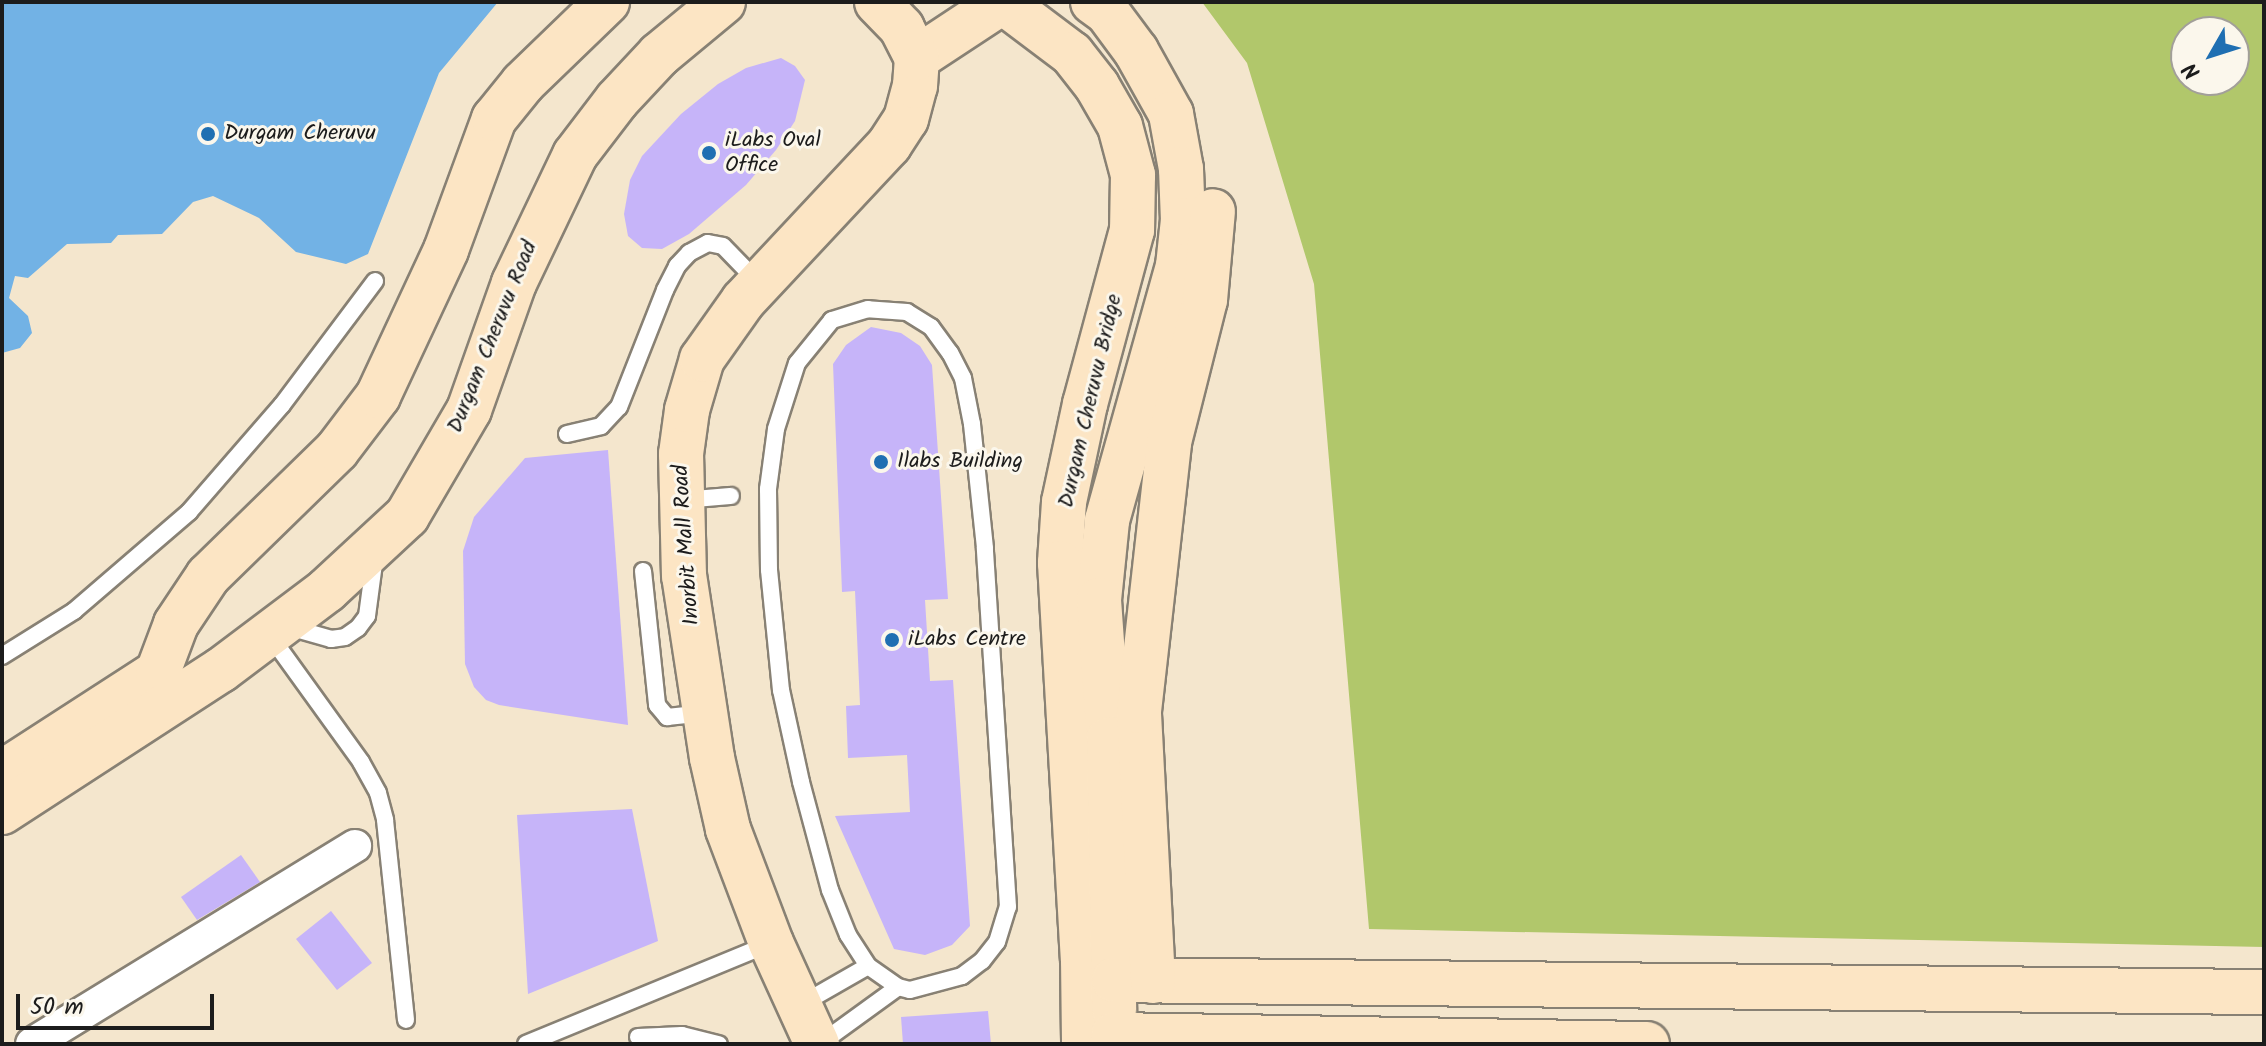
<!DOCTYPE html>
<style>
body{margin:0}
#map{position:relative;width:2266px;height:1046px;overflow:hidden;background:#f4e6cd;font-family:Kalam,sans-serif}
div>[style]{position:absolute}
.green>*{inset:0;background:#b1c76b}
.water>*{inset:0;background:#72b2e5}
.building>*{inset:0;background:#c6b4f9}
.roads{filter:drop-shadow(2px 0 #888174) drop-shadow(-2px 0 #888174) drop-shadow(0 2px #888174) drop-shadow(0 -2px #888174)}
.lane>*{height:16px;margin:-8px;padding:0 8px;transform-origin:8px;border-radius:8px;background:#fff}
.street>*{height:32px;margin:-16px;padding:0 16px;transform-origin:16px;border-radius:16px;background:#fff}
.secondary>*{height:44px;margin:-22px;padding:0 22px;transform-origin:22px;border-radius:22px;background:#fce5c4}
.dots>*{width:22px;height:22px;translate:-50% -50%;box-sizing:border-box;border:4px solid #fbf7ec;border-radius:50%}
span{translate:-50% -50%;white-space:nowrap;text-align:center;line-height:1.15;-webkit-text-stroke:6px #fbf7ec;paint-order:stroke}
.poi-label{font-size:22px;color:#1c1c1c}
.left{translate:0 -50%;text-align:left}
.street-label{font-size:22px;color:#1c1c1c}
.frame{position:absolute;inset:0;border:4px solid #1c1c1c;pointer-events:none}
.north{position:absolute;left:2170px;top:16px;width:80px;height:80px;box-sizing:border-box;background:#fbf7ec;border:2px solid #a29f99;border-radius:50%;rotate:231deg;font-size:22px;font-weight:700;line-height:32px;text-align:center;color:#1c1c1c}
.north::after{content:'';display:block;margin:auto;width:28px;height:36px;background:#1f6fb2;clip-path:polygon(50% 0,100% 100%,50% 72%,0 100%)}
.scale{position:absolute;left:16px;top:994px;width:198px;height:36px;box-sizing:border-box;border:4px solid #1c1c1c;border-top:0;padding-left:10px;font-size:24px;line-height:28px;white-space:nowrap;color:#1c1c1c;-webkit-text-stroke:6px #fbf7ec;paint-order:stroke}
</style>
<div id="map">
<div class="green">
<div style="clip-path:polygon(evenodd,1202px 2px,2264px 2px,2264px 947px,1369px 929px,1314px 284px,1247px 63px,1202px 2px,2186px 32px,2234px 32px,2234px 80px,2186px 80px,2186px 32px)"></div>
</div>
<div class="water">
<div style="clip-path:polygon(2px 2px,498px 2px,439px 73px,368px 254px,346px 264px,296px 252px,259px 218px,213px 196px,193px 202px,162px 234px,118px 235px,111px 243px,67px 244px,28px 278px,15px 276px,9px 298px,28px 316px,32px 333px,20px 348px,2px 353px)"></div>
</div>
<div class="building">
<div style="clip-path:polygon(781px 58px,795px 66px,805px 80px,795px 121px,776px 150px,746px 185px,689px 234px,662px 249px,642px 248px,628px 236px,624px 214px,630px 180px,642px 156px,681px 114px,718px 84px,746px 68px)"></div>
<div style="clip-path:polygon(871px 327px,901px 333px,920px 346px,932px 365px,948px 599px,925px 600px,930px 681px,953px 680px,970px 926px,952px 945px,925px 955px,894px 949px,835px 816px,910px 812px,907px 755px,848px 758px,846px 706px,860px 705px,855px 591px,842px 592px,833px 364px,846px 345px)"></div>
<div style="clip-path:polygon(608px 450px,628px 725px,499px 705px,486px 700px,474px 687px,465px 664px,463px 551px,474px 517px,525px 458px)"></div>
<div style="clip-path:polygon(632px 809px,658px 941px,528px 994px,517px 815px)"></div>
<div style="clip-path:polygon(241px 855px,260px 882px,197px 920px,181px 897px)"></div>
<div style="clip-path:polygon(331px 911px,372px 963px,337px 990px,296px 939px)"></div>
<div style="clip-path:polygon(988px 1011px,991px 1044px,903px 1044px,901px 1017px)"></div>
</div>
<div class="roads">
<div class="lane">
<div style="left:567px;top:434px;width:35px;rotate:-13deg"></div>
<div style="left:601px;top:426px;width:26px;rotate:-47deg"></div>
<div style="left:619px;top:407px;width:126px;rotate:-68.5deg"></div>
<div style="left:665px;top:290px;width:27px;rotate:-63deg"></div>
<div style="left:677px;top:266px;width:18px;rotate:-47deg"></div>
<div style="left:689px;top:253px;width:21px;rotate:-28deg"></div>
<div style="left:708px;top:243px;width:15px;rotate:11deg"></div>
<div style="left:723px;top:246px;width:50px;rotate:45.8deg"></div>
<div style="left:682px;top:500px;width:49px;rotate:-4.7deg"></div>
<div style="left:643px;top:571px;width:135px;rotate:84deg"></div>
<div style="left:657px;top:705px;width:16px;rotate:50deg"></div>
<div style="left:667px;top:717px;width:36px;rotate:-6deg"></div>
<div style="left:289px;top:627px;width:44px;rotate:15.9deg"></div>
<div style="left:331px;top:639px;width:14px;rotate:-8deg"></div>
<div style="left:345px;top:637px;width:16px;rotate:-35deg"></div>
<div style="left:358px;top:628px;width:15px;rotate:-53deg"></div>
<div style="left:367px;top:616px;width:61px;rotate:-82.4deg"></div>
<div style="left:271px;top:637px;width:154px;rotate:54.2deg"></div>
<div style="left:361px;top:762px;width:35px;rotate:61deg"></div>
<div style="left:378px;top:793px;width:28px;rotate:75deg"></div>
<div style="left:385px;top:820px;width:201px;rotate:84deg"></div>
<div style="left:2px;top:656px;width:85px;rotate:-32deg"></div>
<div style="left:74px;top:611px;width:152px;rotate:-40.7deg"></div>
<div style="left:189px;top:512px;width:142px;rotate:-49deg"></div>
<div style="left:282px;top:405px;width:155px;rotate:-53.1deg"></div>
<div style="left:800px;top:1005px;width:78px;rotate:-29.8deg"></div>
<div style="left:868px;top:966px;width:37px;rotate:35deg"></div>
<div style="left:898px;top:987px;width:12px;rotate:14deg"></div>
<div style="left:910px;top:990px;width:54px;rotate:-15.1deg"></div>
<div style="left:962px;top:976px;width:25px;rotate:-37deg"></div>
<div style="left:982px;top:961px;width:24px;rotate:-52deg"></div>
<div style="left:997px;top:942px;width:37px;rotate:-73deg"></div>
<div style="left:1008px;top:907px;width:360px;rotate:-93.7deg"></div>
<div style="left:985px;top:548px;width:125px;rotate:-96deg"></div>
<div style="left:972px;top:424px;width:47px;rotate:-101.1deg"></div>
<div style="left:963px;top:378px;width:28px;rotate:-117deg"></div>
<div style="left:950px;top:353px;width:32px;rotate:-126deg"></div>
<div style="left:931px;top:327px;width:28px;rotate:-148deg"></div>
<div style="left:907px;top:312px;width:39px;rotate:-176deg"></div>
<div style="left:868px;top:309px;width:38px;rotate:163deg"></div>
<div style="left:832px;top:320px;width:55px;rotate:129.1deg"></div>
<div style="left:797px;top:363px;width:69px;rotate:107.7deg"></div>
<div style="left:776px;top:429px;width:61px;rotate:97.6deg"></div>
<div style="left:768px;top:489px;width:81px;rotate:89.3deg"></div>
<div style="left:769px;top:570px;width:121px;rotate:84.3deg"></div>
<div style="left:781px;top:690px;width:94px;rotate:77.7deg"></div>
<div style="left:801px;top:782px;width:112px;rotate:75deg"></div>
<div style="left:830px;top:890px;width:48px;rotate:68.2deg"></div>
<div style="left:848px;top:935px;width:37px;rotate:57deg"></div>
<div style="left:638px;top:1037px;width:44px;rotate:-2.6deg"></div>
<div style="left:682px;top:1035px;width:38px;rotate:14deg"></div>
<div style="left:821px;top:1043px;width:95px;rotate:-36deg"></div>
<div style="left:526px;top:1044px;width:263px;rotate:-22.4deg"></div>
</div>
<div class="street">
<div style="left:32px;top:1044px;width:379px;rotate:-31.5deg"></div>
</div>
<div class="secondary">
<div style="left:1003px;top:2px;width:86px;rotate:37deg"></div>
<div style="left:1072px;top:54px;width:41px;rotate:52deg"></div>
<div style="left:1097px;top:86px;width:46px;rotate:60.1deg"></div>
<div style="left:1120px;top:126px;width:51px;rotate:75.1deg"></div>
<div style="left:1133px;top:175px;width:55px;rotate:91deg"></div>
<div style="left:1132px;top:230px;width:180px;rotate:105.1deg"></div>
<div style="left:1085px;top:404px;width:100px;rotate:102.1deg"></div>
<div style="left:1064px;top:502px;width:61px;rotate:93.8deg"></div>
<div style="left:1060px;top:563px;width:397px;rotate:86.7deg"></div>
<div style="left:1083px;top:959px;width:85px;rotate:89.3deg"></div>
<div style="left:1093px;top:2px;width:17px;rotate:36deg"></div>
<div style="left:1107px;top:12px;width:49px;rotate:53.4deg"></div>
<div style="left:1136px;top:51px;width:72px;rotate:60.9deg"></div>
<div style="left:1171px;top:114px;width:56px;rotate:79.7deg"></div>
<div style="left:1181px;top:169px;width:51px;rotate:87.8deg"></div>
<div style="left:1183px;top:220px;width:46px;rotate:96.2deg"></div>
<div style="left:1178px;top:266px;width:265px;rotate:105.6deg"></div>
<div style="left:1107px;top:521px;width:79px;rotate:95.8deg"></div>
<div style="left:1099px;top:600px;width:139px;rotate:85.9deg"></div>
<div style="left:1109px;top:739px;width:271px;rotate:88.9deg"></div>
<div style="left:917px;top:58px;width:102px;rotate:-33.4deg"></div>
<div style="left:2px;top:773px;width:186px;rotate:-32.9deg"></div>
<div style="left:158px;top:672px;width:51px;rotate:-69.4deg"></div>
<div style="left:176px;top:624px;width:58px;rotate:-56.3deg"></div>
<div style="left:208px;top:576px;width:180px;rotate:-44.3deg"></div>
<div style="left:337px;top:450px;width:68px;rotate:-52.8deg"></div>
<div style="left:378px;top:396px;width:161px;rotate:-65deg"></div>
<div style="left:446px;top:250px;width:140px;rotate:-69.9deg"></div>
<div style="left:494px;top:119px;width:46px;rotate:-51.1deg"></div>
<div style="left:523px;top:83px;width:117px;rotate:-44deg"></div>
<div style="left:2px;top:812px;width:261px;rotate:-33deg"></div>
<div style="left:221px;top:670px;width:133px;rotate:-37deg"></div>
<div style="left:327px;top:590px;width:109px;rotate:-42.8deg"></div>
<div style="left:407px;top:516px;width:123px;rotate:-59.7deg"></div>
<div style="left:469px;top:410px;width:135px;rotate:-70.5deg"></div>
<div style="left:514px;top:283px;width:142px;rotate:-64.5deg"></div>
<div style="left:575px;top:155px;width:69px;rotate:-52.6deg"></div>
<div style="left:617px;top:100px;width:62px;rotate:-47deg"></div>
<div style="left:659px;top:55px;width:83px;rotate:-39.6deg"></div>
<div style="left:1114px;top:980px;width:1150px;rotate:0.6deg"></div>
<div style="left:1153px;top:981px;width:270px;rotate:-93deg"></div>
<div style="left:1139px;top:711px;width:271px;rotate:-83.6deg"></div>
<div style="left:1169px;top:442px;width:146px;rotate:-75.8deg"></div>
<div style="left:1205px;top:300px;width:89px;rotate:-84.9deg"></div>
<div style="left:1113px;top:1035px;width:534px;rotate:0.97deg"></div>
<div style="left:817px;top:1044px;width:111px;rotate:-114.5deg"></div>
<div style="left:771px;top:943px;width:122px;rotate:-110.7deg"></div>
<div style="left:728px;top:829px;width:73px;rotate:-102.7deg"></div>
<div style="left:712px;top:758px;width:184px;rotate:-98.7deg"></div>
<div style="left:684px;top:576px;width:122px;rotate:-91.4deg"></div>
<div style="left:681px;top:454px;width:44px;rotate:-82.2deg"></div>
<div style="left:687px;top:410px;width:53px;rotate:-73.6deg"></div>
<div style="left:702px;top:359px;width:71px;rotate:-54.7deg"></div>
<div style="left:743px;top:301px;width:214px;rotate:-46.9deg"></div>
<div style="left:889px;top:145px;width:31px;rotate:-57deg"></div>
<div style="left:906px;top:119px;width:34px;rotate:-75deg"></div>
<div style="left:915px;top:86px;width:28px;rotate:-86deg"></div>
<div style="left:917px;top:58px;width:34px;rotate:-117deg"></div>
<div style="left:902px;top:28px;width:36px;rotate:-134deg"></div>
</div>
</div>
<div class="dots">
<div style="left:208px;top:134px;background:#1f6fb2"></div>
<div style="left:709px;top:153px;background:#1f6fb2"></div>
<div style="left:881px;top:462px;background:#1f6fb2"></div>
<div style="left:892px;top:640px;background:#1f6fb2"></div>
</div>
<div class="poi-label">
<span class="left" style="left:224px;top:134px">Durgam Cheruvu</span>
<span class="left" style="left:725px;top:153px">iLabs Oval<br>Office</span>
<span class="left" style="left:897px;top:462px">Ilabs Building</span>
<span class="left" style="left:908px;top:640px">iLabs Centre</span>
</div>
<div class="street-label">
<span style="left:493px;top:337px;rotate:-68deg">Durgam Cheruvu Road</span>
<span style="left:1091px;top:401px;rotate:-77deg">Durgam Cheruvu Bridge</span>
<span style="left:687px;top:545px;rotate:-94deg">Inorbit Mall Road</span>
</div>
<div class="frame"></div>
<div class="north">N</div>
<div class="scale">50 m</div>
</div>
